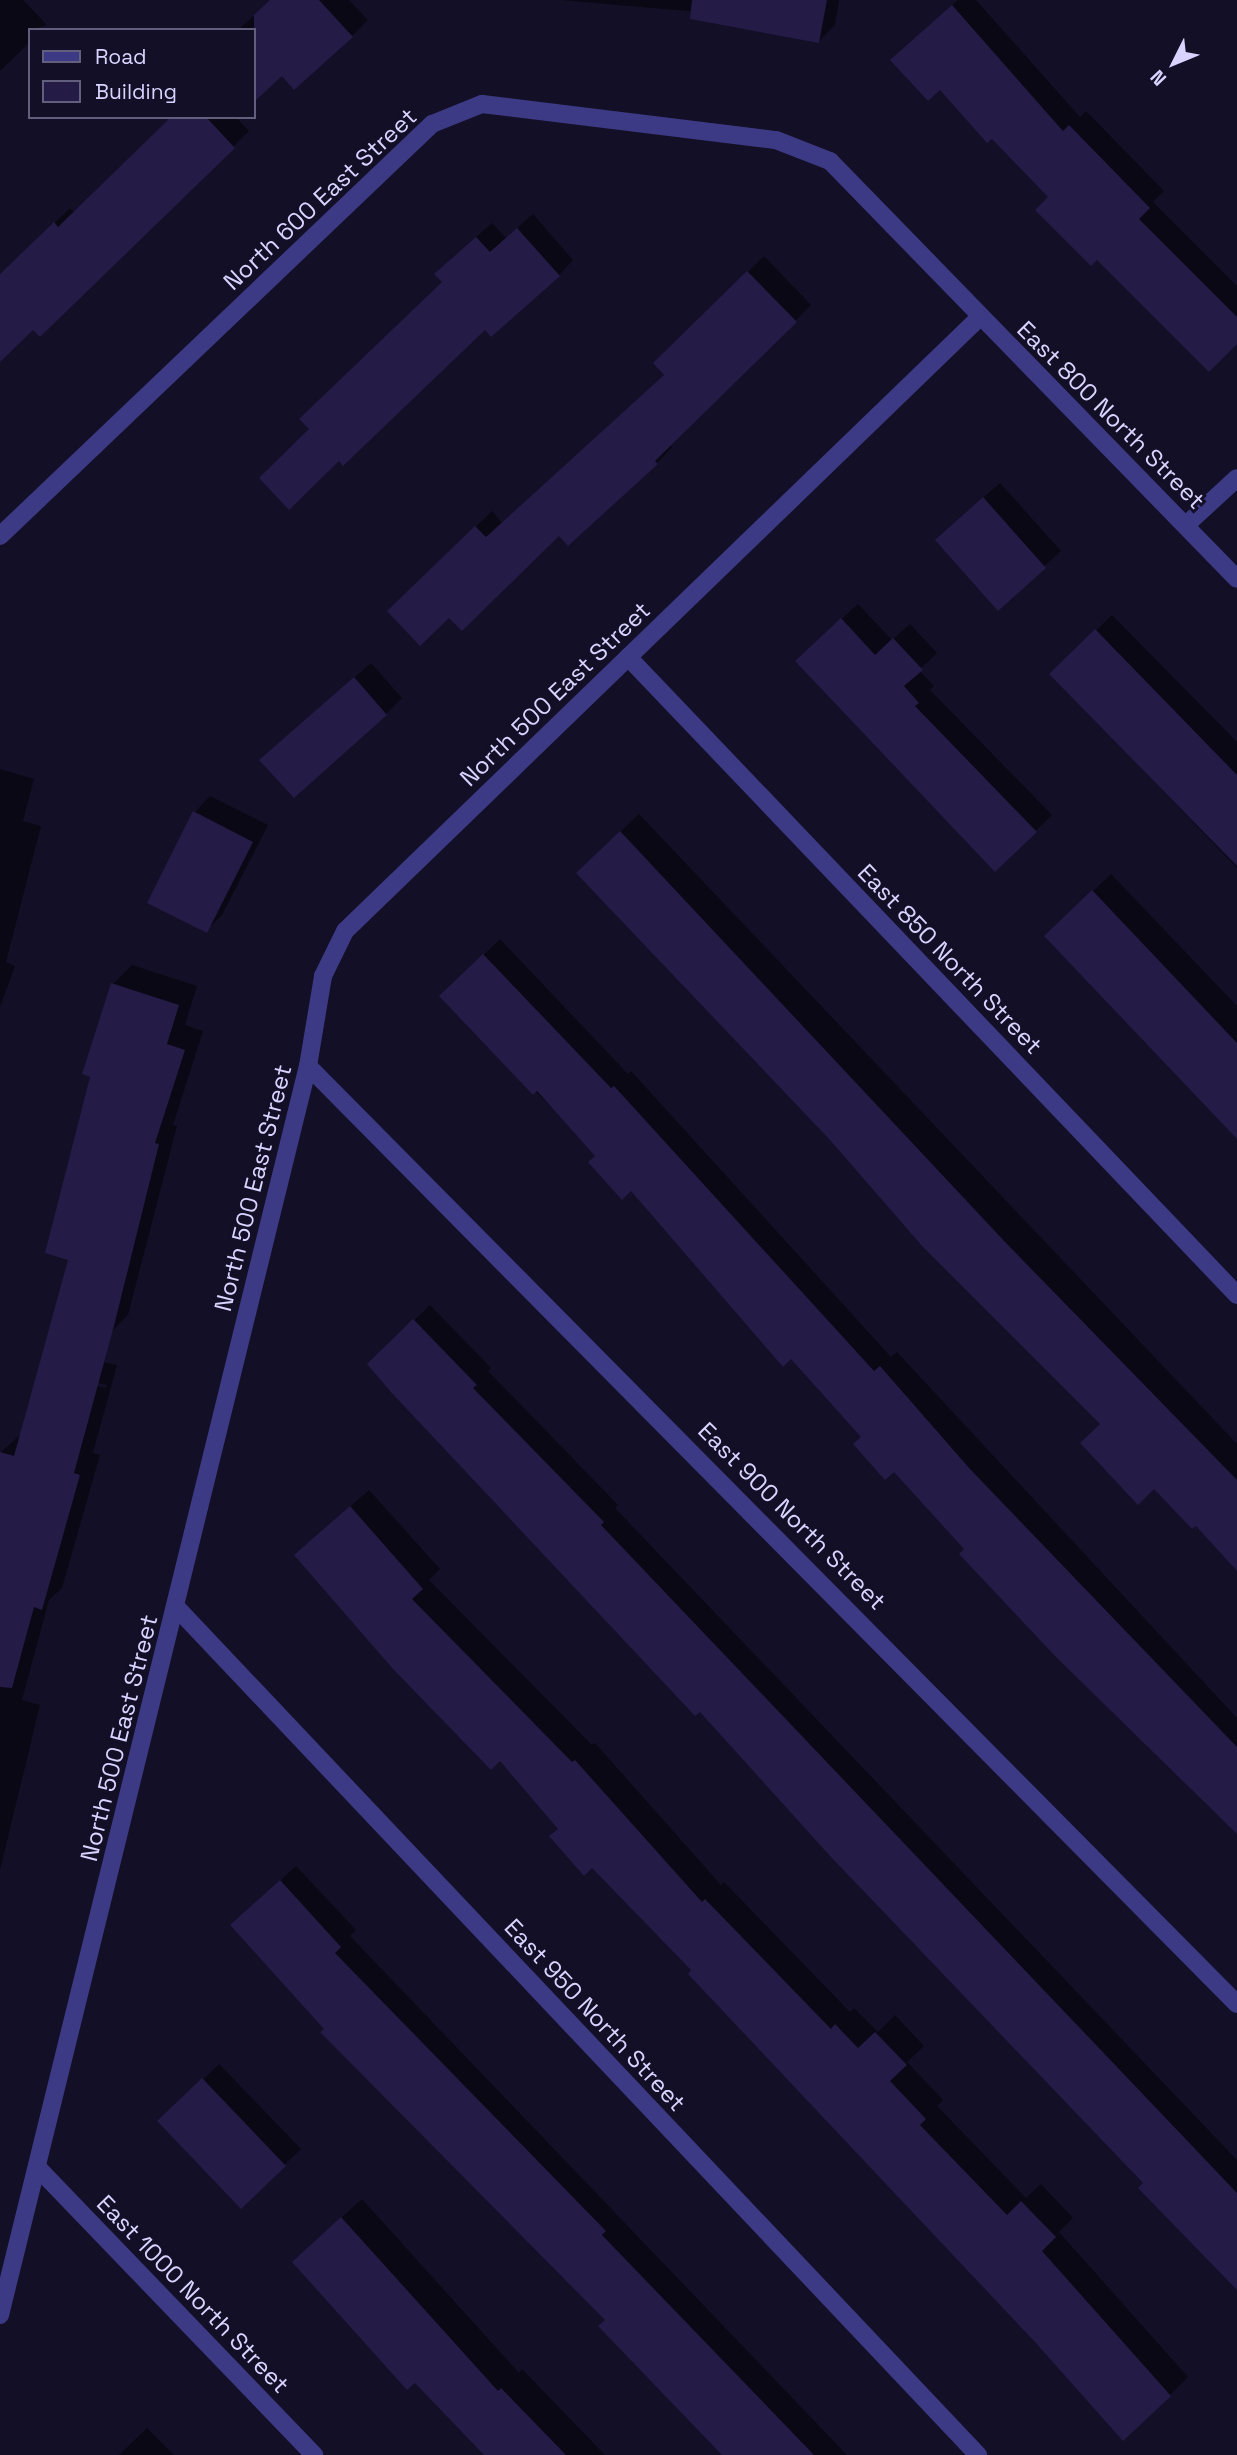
<!DOCTYPE html>
<style>
body{margin:0}
#map{position:relative;width:1237px;height:2455px;overflow:hidden;background:#130f26;font-family:"Space Grotesk",sans-serif}
div>[style]{position:absolute}
.shadow>*{inset:0;background:#0007}
.building>*{inset:0;background:#241b47}
.minor>*{height:18px;margin:-9px;padding:0 9px;transform-origin:9px;border-radius:9px;background:#3d3a85}
span{translate:-50% -50%;white-space:nowrap;text-align:center;line-height:1.15;-webkit-text-stroke:6px #130f26;paint-order:stroke}
.street-label{font-size:24px;color:#d9d4ff}
.legend{position:absolute;left:28px;top:28px;width:228px;height:91px;box-sizing:border-box;background:#130f26;border:2px solid #625e7d;margin:0;padding:9px 12px;list-style:none;font-size:21px;color:#d9d4ff}
.legend li{display:flex;align-items:center;gap:14px;height:35px}
.legend b{width:35px;border:2px solid #625e7d}
.north{position:absolute;left:1139px;top:28px;width:70px;height:70px;-webkit-text-stroke:5px #130f26;paint-order:stroke;rotate:227deg;font-size:19px;font-weight:700;line-height:28px;text-align:center;color:#d9d4ff}
.north::after{content:'';display:block;margin:auto;width:24px;height:32px;background:#d9d4ff;clip-path:polygon(50% 0,100% 100%,50% 72%,0 100%)}
</style>
<div id="map">
<div class="shadow">
<div style="clip-path:polygon(0 0,23px 0,47px 25px,30px 30px,30px 42px,0 71px)"></div>
<div style="clip-path:polygon(271px 0,349px 0,368px 20px,352px 36px,282px 74px,254px 100px,254px 30px,238px 30px)"></div>
<div style="clip-path:polygon(560px 0,839px 0,835px 25px,819px 41px,722px 14px)"></div>
<div style="clip-path:polygon(958px 0,976px 0,1080px 117px,1086px 111px,1164px 191px,1153px 202px,1237px 286px,1237px 342px,1051px 197px,909px 44px)"></div>
<div style="clip-path:polygon(173px 117px,236px 117px,249px 131px,40px 334px,33px 328px,0 359px,0 276px,70px 208px,75px 213px)"></div>
<div style="clip-path:polygon(533px 214px,573px 260px,559px 275px,485px 328px,311px 429px,444px 282px,451px 259px,492px 223px,506px 238px)"></div>
<div style="clip-path:polygon(764px 256px,811px 305px,670px 445px,672px 447px,657px 463px,449px 615px,389px 611px,492px 511px,502px 523px,666px 374px,655px 363px)"></div>
<div style="clip-path:polygon(1000px 483px,1061px 551px,998px 608px,953px 524px)"></div>
<div style="clip-path:polygon(858px 604px,892px 640px,910px 624px,937px 653px,919px 670px,934px 686px,930px 690px,1052px 815px,995px 870px,813px 645px)"></div>
<div style="clip-path:polygon(1112px 615px,1237px 742px,1237px 868px,1051px 674px)"></div>
<div style="clip-path:polygon(371px 663px,402px 698px,386px 714px,277px 745px)"></div>
<div style="clip-path:polygon(0 769px,34px 779px,23px 821px,41px 826px,6px 962px,15px 966px,0 1007px)"></div>
<div style="clip-path:polygon(210px 796px,268px 825px,222px 915px,206px 931px,195px 812px)"></div>
<div style="clip-path:polygon(639px 814px,1237px 1444px,1237px 1568px,578px 873px)"></div>
<div style="clip-path:polygon(1111px 874px,1237px 1006px,1237px 1136px,1047px 936px)"></div>
<div style="clip-path:polygon(500px 939px,628px 1074px,631px 1071px,891px 1357px,897px 1352px,1237px 1718px,1237px 1832px,966px 1549px,791px 1357px,783px 1364px,631px 1188px,441px 996px)"></div>
<div style="clip-path:polygon(132px 965px,197px 986px,185px 1025px,203px 1031px,173px 1125px,177px 1126px,128px 1315px,109px 1334px,70px 1258px,113px 984px)"></div>
<div style="clip-path:polygon(430px 1305px,491px 1368px,488px 1371px,618px 1505px,615px 1508px,1237px 2160px,1237px 2284px,700px 1709px,369px 1364px)"></div>
<div style="clip-path:polygon(evenodd,59px 1353px,117px 1365px,93px 1453px,100px 1455px,62px 1588px,49px 1600px,22px 1700px,40px 1705px,0 1870px,0 1453px,22px 1433px,59px 1353px,50px 1373px,107px 1385px,106px 1388px,50px 1376px,50px 1373px)"></div>
<div style="clip-path:polygon(369px 1490px,440px 1569px,429px 1580px,592px 1745px,595px 1743px,721px 1885px,724px 1882px,850px 2012px,854px 2008px,878px 2032px,895px 2015px,924px 2046px,907px 2062px,943px 2100px,937px 2106px,1026px 2198px,1041px 2184px,1073px 2218px,1059px 2232px,1188px 2377px,1170px 2395px,1035px 2340px,560px 1828px,315px 1537px)"></div>
<div style="clip-path:polygon(296px 1866px,356px 1930px,350px 1936px,847px 2455px,736px 2455px,326px 2029px,249px 1909px)"></div>
<div style="clip-path:polygon(219px 2064px,301px 2149px,241px 2206px,160px 2121px)"></div>
<div style="clip-path:polygon(362px 2199px,519px 2373px,522px 2369px,605px 2455px,486px 2455px,314px 2242px)"></div>
<div style="clip-path:polygon(147px 2428px,174px 2455px,119px 2455px)"></div>
</div>
<div class="building">
<div style="clip-path:polygon(270px 0,319px 0,353px 37px,294px 90px,282px 76px,254px 102px,254px 15px)"></div>
<div style="clip-path:polygon(692px 0,827px 0,819px 43px,690px 19px)"></div>
<div style="clip-path:polygon(952px 5px,1063px 131px,1069px 125px,1150px 208px,1139px 219px,1237px 317px,1237px 344px,1209px 372px,1097px 260px,1091px 266px,1035px 210px,1048px 197px,992px 139px,987px 143px,940px 90px,928px 101px,890px 60px)"></div>
<div style="clip-path:polygon(171px 117px,206px 117px,235px 148px,40px 337px,33px 330px,0 362px,0 274px,54px 222px,58px 227px)"></div>
<div style="clip-path:polygon(517px 228px,560px 276px,491px 337px,485px 330px,343px 466px,339px 461px,289px 510px,259px 478px,309px 429px,299px 419px,442px 282px,434px 274px,476px 237px,490px 252px)"></div>
<div style="clip-path:polygon(747px 271px,797px 322px,655px 461px,658px 464px,568px 546px,559px 536px,462px 631px,449px 618px,420px 646px,387px 611px,475px 526px,486px 537px,664px 375px,653px 363px)"></div>
<div style="clip-path:polygon(983px 497px,1046px 568px,998px 611px,935px 540px)"></div>
<div style="clip-path:polygon(841px 618px,875px 655px,893px 638px,923px 670px,904px 686px,919px 703px,915px 706px,1037px 832px,995px 872px,795px 661px)"></div>
<div style="clip-path:polygon(1095px 629px,1237px 775px,1237px 866px,1049px 674px)"></div>
<div style="clip-path:polygon(354px 677px,387px 715px,294px 798px,259px 760px)"></div>
<div style="clip-path:polygon(193px 811px,253px 842px,207px 933px,147px 903px)"></div>
<div style="clip-path:polygon(620px 831px,1007px 1244px,1237px 1480px,1237px 1571px,1196px 1526px,1192px 1529px,1154px 1489px,1138px 1505px,1080px 1443px,1100px 1424px,923px 1247px,830px 1140px,576px 873px)"></div>
<div style="clip-path:polygon(1092px 890px,1237px 1043px,1237px 1139px,1044px 936px)"></div>
<div style="clip-path:polygon(483px 954px,611px 1088px,614px 1086px,874px 1371px,880px 1366px,970px 1469px,1237px 1747px,1237px 1834px,1056px 1657px,959px 1554px,964px 1549px,894px 1472px,885px 1480px,853px 1444px,861px 1437px,791px 1359px,783px 1367px,631px 1191px,622px 1200px,588px 1162px,595px 1156px,537px 1091px,533px 1095px,439px 996px)"></div>
<div style="clip-path:polygon(111px 983px,179px 1005px,167px 1044px,185px 1050px,155px 1143px,159px 1144px,115px 1322px,74px 1473px,80px 1475px,42px 1610px,34px 1607px,12px 1688px,0 1687px,0 1452px,14px 1456px,68px 1260px,45px 1253px,90px 1077px,82px 1074px)"></div>
<div style="clip-path:polygon(413px 1319px,477px 1385px,473px 1388px,604px 1522px,601px 1525px,1237px 2193px,1237px 2290px,1138px 2188px,1143px 2183px,831px 1857px,700px 1712px,695px 1716px,390px 1391px,367px 1364px)"></div>
<div style="clip-path:polygon(350px 1506px,423px 1589px,412px 1599px,572px 1762px,575px 1760px,702px 1902px,705px 1899px,831px 2029px,835px 2024px,858px 2048px,875px 2032px,907px 2065px,890px 2081px,926px 2119px,920px 2125px,1007px 2215px,1021px 2201px,1056px 2237px,1042px 2251px,1171px 2396px,1123px 2441px,1034px 2341px,688px 1974px,691px 1970px,592px 1868px,584px 1876px,549px 1836px,558px 1829px,500px 1761px,491px 1770px,393px 1669px,294px 1555px)"></div>
<div style="clip-path:polygon(280px 1880px,341px 1947px,335px 1953px,606px 2231px,602px 2235px,814px 2455px,722px 2455px,598px 2326px,605px 2320px,320px 2032px,324px 2029px,230px 1925px)"></div>
<div style="clip-path:polygon(202px 2078px,286px 2166px,241px 2209px,157px 2121px)"></div>
<div style="clip-path:polygon(341px 2217px,498px 2391px,501px 2388px,566px 2455px,484px 2455px,415px 2383px,407px 2390px,292px 2262px)"></div>
</div>
<div class="minor">
<div style="left:1186px;top:525px;width:69px;rotate:-42.7deg"></div>
<div style="left:0;top:536px;width:597px;rotate:-43.64deg"></div>
<div style="left:432px;top:124px;width:54px;rotate:-21.8deg"></div>
<div style="left:482px;top:104px;width:296px;rotate:7deg"></div>
<div style="left:776px;top:140px;width:58px;rotate:21.3deg"></div>
<div style="left:830px;top:161px;width:583px;rotate:45.76deg"></div>
<div style="left:628px;top:657px;width:882px;rotate:46.33deg"></div>
<div style="left:308px;top:1066px;width:1320px;rotate:45.28deg"></div>
<div style="left:177px;top:1608px;width:1166px;rotate:46.6deg"></div>
<div style="left:37px;top:2167px;width:400px;rotate:46.1deg"></div>
<div style="left:0;top:2315px;width:1286px;rotate:-76.15deg"></div>
<div style="left:308px;top:1066px;width:91px;rotate:-80.5deg"></div>
<div style="left:323px;top:976px;width:50px;rotate:-63.9deg"></div>
<div style="left:345px;top:931px;width:882px;rotate:-44.04deg"></div>
</div>
<div class="street-label">
<span style="left:320px;top:199px;rotate:-43deg">North 600 East Street</span>
<span style="left:1111px;top:415px;rotate:45deg">East 800 North Street</span>
<span style="left:555px;top:694px;rotate:-44deg">North 500 East Street</span>
<span style="left:950px;top:959px;rotate:46deg">East 850 North Street</span>
<span style="left:253px;top:1188px;rotate:-76deg">North 500 East Street</span>
<span style="left:792px;top:1516px;rotate:45deg">East 900 North Street</span>
<span style="left:119px;top:1738px;rotate:-76deg">North 500 East Street</span>
<span style="left:595px;top:2015px;rotate:47deg">East 950 North Street</span>
<span style="left:193px;top:2294px;rotate:46deg">East 1000 North Street</span>
</div>
<ul class="legend">
<li><b style="height:9px;background:#3d3a85"></b>Road</li>
<li><b style="height:19px;background:#241b47"></b>Building</li>
</ul>
<div class="north">N</div>
</div>
